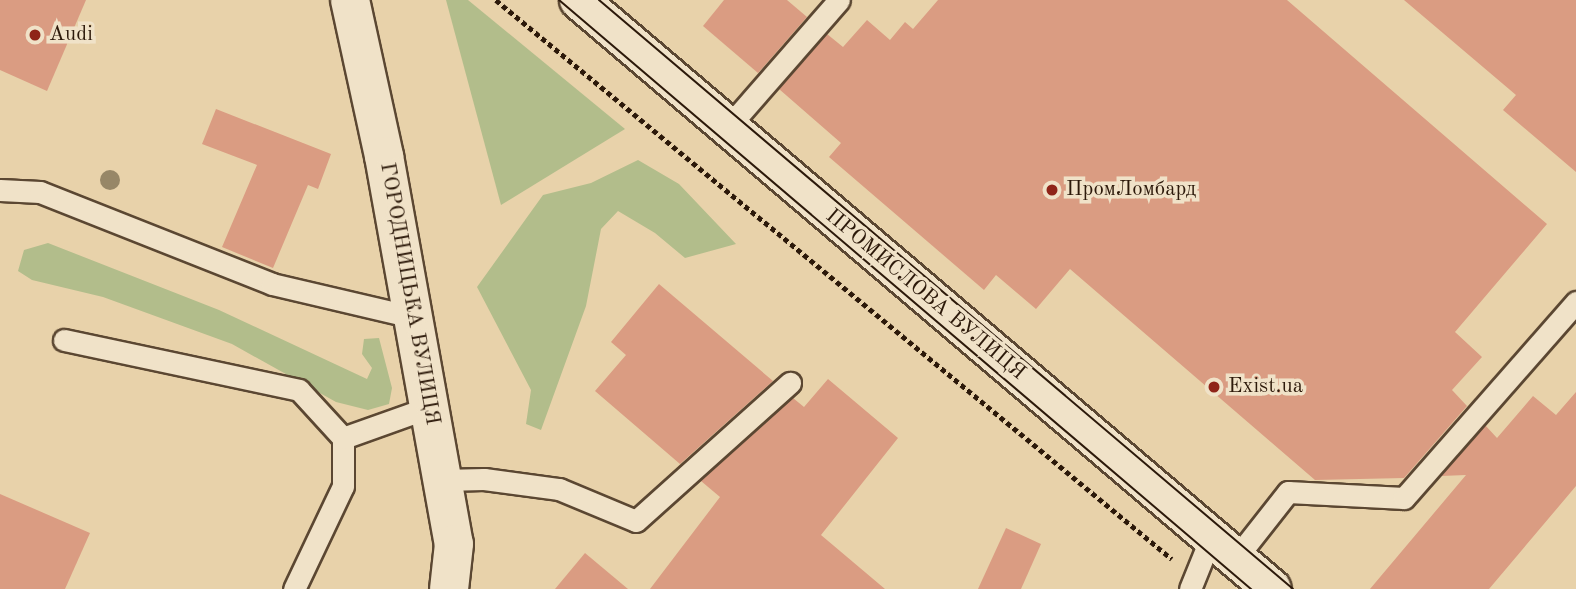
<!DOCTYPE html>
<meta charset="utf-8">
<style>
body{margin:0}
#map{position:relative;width:1576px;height:589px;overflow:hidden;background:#e8d2aa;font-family:"Old Standard TT",serif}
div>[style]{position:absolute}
.green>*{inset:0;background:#b2bd8b}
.building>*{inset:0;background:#da9c82}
.path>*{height:4.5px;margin-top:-2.25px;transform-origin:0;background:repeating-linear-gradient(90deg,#2c190a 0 5px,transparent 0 8.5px)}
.roads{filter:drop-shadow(2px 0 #5b4732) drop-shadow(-2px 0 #5b4732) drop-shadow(0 2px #5b4732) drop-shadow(0 -2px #5b4732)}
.lane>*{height:21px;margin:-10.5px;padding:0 10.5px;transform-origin:10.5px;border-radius:10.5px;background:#f0e2c8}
.secondary>*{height:38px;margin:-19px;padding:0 19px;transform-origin:19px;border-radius:19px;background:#f0e2c8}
.tram>*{height:2px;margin:-1px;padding:0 1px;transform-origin:1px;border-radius:1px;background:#2c190a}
.trees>*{width:20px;height:20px;margin:-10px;border-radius:50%;background:#978767}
.dots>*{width:19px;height:19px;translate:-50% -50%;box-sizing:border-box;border:4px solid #f0e2c8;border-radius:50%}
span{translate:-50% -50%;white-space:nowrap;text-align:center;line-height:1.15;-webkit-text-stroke:7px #f0e2c8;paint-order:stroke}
.poi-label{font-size:21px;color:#2c190a}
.left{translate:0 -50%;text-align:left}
.street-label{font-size:21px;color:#2c190a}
</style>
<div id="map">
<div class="green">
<div style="clip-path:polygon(446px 0,468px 0,625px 129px,501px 205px)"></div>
<div style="clip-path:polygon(638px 160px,679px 184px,736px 244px,685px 258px,655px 233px,618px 211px,601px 229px,586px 306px,541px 430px,526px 424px,531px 390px,477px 287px,543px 195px,591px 183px)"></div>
<div style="clip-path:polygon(48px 243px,219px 310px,367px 379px,372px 368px,362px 354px,364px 339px,379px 338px,392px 388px,389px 404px,368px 410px,336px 402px,232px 344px,103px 297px,32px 280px,18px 271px,24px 250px)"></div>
</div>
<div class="building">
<div style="clip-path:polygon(0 0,86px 0,47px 91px,0 70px)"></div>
<div style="clip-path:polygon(724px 0,787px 0,807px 17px,758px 73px,703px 26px)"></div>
<div style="clip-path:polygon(938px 0,1287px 0,1547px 224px,1455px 332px,1482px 357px,1452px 390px,1467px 406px,1404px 478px,1315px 480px,1070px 269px,1036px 309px,996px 275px,984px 290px,829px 157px,841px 143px,779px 89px,827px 34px,843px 47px,867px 20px,890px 40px,905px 22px,913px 29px)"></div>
<div style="clip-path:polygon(1404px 0,1576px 0,1576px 172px,1503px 110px,1516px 95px)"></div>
<div style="clip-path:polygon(216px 109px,331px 154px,318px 189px,308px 185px,273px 268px,222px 247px,257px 165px,202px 144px)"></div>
<div style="clip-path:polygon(659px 284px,773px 381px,680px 464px,595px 391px,626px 355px,611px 342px)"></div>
<div style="clip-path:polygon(828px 379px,898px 438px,821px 535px,885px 589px,650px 589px,720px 497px,701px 481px,793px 398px,804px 407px)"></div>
<div style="clip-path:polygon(1576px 392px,1576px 486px,1489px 589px,1370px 589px,1466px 475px,1441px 476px,1485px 425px,1497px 438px,1533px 396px,1556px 415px)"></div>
<div style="clip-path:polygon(0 494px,90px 533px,65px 589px,0 589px)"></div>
<div style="clip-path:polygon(1006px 528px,1041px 544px,1021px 589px,978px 589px)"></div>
<div style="clip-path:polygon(585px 553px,628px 589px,555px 589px)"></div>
</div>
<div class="path">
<div style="left:496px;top:0;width:877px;rotate:39.59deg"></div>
</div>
<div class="roads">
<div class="lane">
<div style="left:729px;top:126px;width:167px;rotate:-48.9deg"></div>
<div style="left:0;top:190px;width:40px;rotate:2.9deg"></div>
<div style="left:40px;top:192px;width:250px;rotate:21.6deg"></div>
<div style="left:272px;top:284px;width:145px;rotate:13.2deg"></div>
<div style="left:64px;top:340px;width:240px;rotate:12deg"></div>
<div style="left:299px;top:390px;width:65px;rotate:47.5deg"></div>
<div style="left:343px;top:438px;width:48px;rotate:90deg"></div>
<div style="left:343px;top:486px;width:114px;rotate:115.4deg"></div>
<div style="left:343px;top:438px;width:92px;rotate:-19.6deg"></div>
<div style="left:443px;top:480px;width:41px;rotate:-1.4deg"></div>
<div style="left:484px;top:479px;width:76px;rotate:7.6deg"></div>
<div style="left:559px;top:489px;width:83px;rotate:22.6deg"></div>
<div style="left:636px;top:521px;width:207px;rotate:-41.9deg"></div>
<div style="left:1236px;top:558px;width:84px;rotate:-51.8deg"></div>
<div style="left:1288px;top:492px;width:116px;rotate:3deg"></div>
<div style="left:1404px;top:498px;width:261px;rotate:-48.7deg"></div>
<div style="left:1190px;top:589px;width:56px;rotate:-68deg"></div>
</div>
<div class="secondary">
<div style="left:350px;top:0;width:160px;rotate:77.7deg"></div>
<div style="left:384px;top:156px;width:394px;rotate:79.8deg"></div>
<div style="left:454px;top:544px;width:45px;rotate:96.3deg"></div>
<div style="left:579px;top:0;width:909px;rotate:40.36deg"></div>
</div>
</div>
<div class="tram">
<div style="left:559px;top:0;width:909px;rotate:40.4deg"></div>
<div style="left:599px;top:0;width:910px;rotate:40.32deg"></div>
</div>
<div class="trees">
<div style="left:110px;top:180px"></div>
</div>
<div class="dots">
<div style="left:35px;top:35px;background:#8f2418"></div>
<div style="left:1052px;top:190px;background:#8f2418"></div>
<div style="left:1214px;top:387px;background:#8f2418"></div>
</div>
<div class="poi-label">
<span class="left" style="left:49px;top:35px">Audi</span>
<span class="left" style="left:1066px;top:190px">ПромЛомбард</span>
<span class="left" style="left:1228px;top:387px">Exist.ua</span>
</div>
<div class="street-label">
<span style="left:409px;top:294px;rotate:80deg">ГОРОДНИЦЬКА ВУЛИЦЯ</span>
<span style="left:925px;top:295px;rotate:40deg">ПРОМИСЛОВА ВУЛИЦЯ</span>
</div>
</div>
